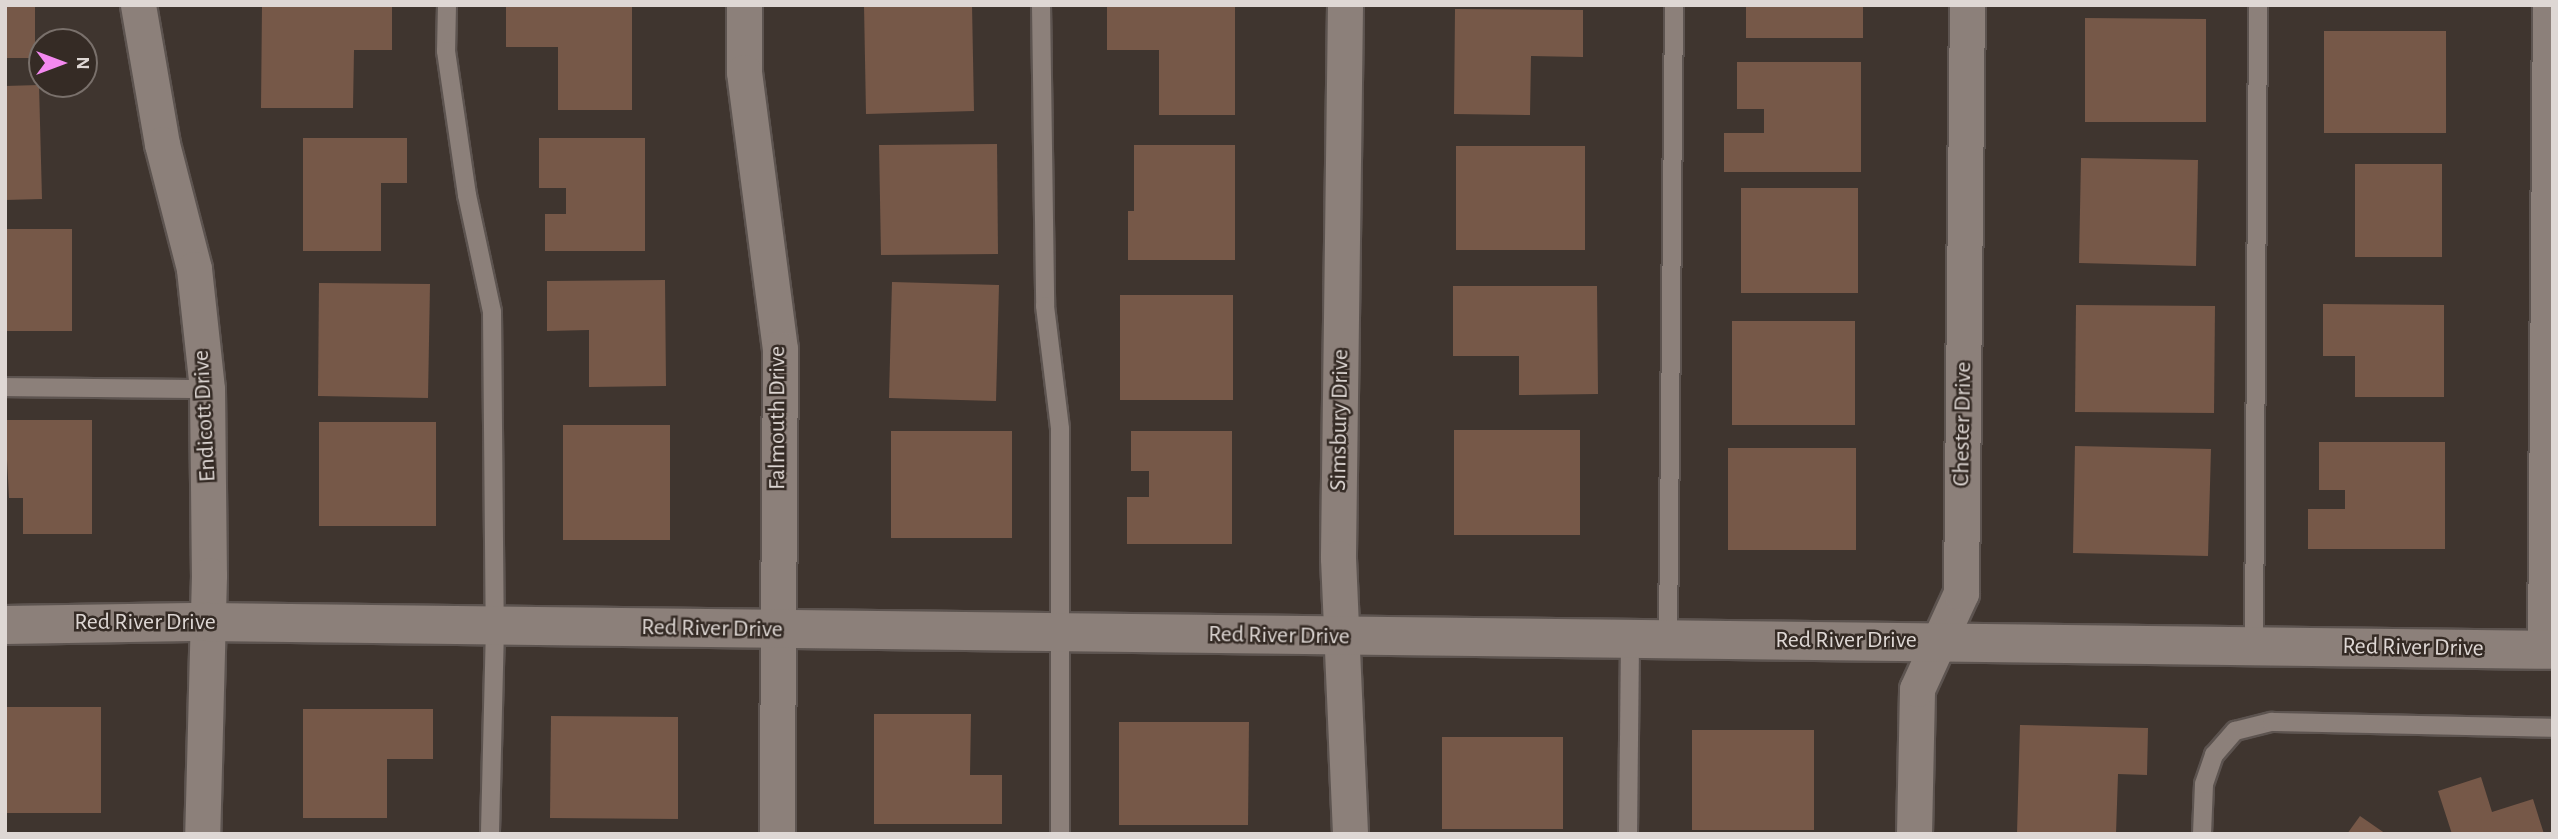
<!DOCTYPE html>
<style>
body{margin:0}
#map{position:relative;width:2558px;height:839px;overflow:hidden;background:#3f352f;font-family:"Alegreya Sans",sans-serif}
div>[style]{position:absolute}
.building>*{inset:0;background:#765848}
.roads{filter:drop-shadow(2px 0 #5d5450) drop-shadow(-2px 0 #5d5450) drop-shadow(0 2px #5d5450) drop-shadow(0 -2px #5d5450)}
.service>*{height:18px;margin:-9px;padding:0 9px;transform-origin:9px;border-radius:9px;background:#8c807a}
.minor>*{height:35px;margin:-17.5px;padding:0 17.5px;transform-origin:17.5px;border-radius:17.5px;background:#8c807a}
.tertiary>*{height:38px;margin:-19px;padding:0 19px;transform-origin:19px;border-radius:19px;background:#8c807a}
span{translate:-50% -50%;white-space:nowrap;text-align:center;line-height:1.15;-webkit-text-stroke:5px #352b25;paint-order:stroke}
.street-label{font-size:24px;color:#ded7d4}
.frame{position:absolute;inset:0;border:7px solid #ded7d4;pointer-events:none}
.north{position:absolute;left:28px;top:28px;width:70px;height:70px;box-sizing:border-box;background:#352b25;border:2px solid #79706b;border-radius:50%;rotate:90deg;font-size:19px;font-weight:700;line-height:28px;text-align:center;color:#ded7d4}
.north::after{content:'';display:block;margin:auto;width:24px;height:32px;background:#f489f0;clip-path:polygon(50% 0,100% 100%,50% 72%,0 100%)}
</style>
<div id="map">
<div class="building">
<div style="clip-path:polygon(5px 5px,35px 5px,35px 58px,5px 58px)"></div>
<div style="clip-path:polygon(262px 5px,392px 5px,392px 50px,354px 50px,353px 108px,261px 108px)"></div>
<div style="clip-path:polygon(506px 5px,632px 5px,632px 110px,558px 110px,558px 47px,506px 47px)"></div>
<div style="clip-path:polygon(864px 5px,972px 5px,974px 111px,866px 114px)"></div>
<div style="clip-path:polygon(1107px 5px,1235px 5px,1235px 115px,1159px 115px,1159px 50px,1107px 50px)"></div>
<div style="clip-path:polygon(1746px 5px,1863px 5px,1863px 38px,1746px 38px)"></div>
<div style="clip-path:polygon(1455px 9px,1583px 10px,1583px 57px,1531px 56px,1530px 115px,1454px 114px)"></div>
<div style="clip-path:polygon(2085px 18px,2206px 19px,2206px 122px,2085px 122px)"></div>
<div style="clip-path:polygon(2324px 31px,2446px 31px,2446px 133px,2324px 133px)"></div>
<div style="clip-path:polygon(1737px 62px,1861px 62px,1861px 172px,1724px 172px,1724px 133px,1764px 133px,1764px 109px,1737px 109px)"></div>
<div style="clip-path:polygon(39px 85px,42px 199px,5px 200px,5px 86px)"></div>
<div style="clip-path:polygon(303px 138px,407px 138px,407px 183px,381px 183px,381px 251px,303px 251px)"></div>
<div style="clip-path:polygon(539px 138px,645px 138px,645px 251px,545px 251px,545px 214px,566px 214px,566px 188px,539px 188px)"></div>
<div style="clip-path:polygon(997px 144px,998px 254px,881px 255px,879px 145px)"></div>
<div style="clip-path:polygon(1134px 145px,1235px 145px,1235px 260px,1128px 260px,1128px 211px,1134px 211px)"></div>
<div style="clip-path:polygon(1456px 146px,1585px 146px,1585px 250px,1456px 250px)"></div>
<div style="clip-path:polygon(2081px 158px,2198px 160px,2196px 266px,2079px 263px)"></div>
<div style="clip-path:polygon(2355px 164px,2442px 164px,2442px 257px,2355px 257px)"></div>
<div style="clip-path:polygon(1741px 188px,1858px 188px,1858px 293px,1741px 293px)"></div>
<div style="clip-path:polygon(5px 229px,72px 229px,72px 331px,5px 331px)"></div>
<div style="clip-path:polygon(665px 280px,666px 386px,589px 387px,589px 330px,547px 331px,547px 281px)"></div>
<div style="clip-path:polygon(892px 282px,999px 285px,996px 401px,889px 398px)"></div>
<div style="clip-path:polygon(319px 283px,430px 284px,428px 398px,318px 396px)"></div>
<div style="clip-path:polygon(1453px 286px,1597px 286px,1598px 394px,1519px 395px,1519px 356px,1453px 356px)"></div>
<div style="clip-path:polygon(1120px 295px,1233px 295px,1233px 400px,1120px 400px)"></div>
<div style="clip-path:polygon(2323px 304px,2444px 305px,2444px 397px,2355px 397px,2355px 356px,2323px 356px)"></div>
<div style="clip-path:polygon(2076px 305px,2215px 306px,2214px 413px,2075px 412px)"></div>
<div style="clip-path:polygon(1732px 321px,1855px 321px,1855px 425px,1732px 425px)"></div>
<div style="clip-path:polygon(5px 420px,92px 420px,92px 534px,23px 534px,23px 498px,9px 498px)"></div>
<div style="clip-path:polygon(319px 422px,436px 422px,436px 526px,319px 526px)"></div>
<div style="clip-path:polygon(563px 425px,670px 425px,670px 540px,563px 540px)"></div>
<div style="clip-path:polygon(1454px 430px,1580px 430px,1580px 535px,1454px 535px)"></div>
<div style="clip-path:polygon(891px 431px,1012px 431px,1012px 538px,891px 538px)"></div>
<div style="clip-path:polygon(1131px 431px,1232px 431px,1232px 544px,1127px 544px,1127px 497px,1149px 497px,1149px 471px,1131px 471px)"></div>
<div style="clip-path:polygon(2319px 442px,2445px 442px,2445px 549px,2308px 549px,2308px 509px,2345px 509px,2345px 490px,2319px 490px)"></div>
<div style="clip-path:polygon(2075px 446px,2211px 449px,2208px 556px,2073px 553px)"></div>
<div style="clip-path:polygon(1728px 448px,1856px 448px,1856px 550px,1728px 550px)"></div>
<div style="clip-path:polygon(5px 707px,101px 707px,101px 813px,5px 813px)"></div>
<div style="clip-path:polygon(303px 709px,433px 709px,433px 759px,387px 759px,387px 818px,303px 818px)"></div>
<div style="clip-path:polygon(874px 714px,971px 714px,970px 775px,1002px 775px,1002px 824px,874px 824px)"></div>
<div style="clip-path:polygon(551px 716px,678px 717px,678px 819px,550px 818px)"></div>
<div style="clip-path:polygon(1119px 722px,1249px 722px,1248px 825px,1119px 825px)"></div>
<div style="clip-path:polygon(2020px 725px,2148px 728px,2147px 775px,2118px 774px,2116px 834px,2017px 834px)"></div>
<div style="clip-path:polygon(1692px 730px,1814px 730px,1814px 830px,1692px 830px)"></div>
<div style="clip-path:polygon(1442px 737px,1563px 737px,1563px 829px,1442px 829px)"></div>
<div style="clip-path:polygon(2481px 777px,2492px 812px,2533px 799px,2544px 834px,2452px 834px,2438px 791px)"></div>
<div style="clip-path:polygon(2360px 816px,2386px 834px,2347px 834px)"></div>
</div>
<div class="roads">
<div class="service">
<div style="left:447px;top:5px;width:46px;rotate:91.2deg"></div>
<div style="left:446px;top:51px;width:146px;rotate:81.7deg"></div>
<div style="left:467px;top:195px;width:120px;rotate:77.9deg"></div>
<div style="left:492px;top:312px;width:315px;rotate:89.5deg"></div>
<div style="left:495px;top:627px;width:207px;rotate:91.4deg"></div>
<div style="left:1041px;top:5px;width:301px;rotate:89.2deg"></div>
<div style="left:1045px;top:306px;width:124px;rotate:83deg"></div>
<div style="left:1060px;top:429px;width:405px;rotate:90deg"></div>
<div style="left:5px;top:387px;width:202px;rotate:0.6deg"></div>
<div style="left:1668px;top:640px;width:635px;rotate:-89.46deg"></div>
<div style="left:2254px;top:646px;width:641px;rotate:-89.64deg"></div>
<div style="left:1628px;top:834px;width:195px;rotate:-89.4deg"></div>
<div style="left:2202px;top:834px;width:50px;rotate:-87.7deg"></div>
<div style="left:2204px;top:784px;width:31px;rotate:-71deg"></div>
<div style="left:2214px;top:755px;width:32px;rotate:-49deg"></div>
<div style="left:2235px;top:731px;width:38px;rotate:-14deg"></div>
<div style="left:2272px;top:722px;width:281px;rotate:1.2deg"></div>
</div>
<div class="minor">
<div style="left:138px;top:5px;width:141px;rotate:80.2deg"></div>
<div style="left:162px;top:144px;width:129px;rotate:75.6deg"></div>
<div style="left:194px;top:269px;width:121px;rotate:83.8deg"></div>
<div style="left:207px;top:389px;width:186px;rotate:89.4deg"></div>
<div style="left:209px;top:575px;width:259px;rotate:91.5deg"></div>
<div style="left:744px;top:5px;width:67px;rotate:90deg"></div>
<div style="left:744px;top:72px;width:279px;rotate:82.6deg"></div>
<div style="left:780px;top:349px;width:485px;rotate:90.4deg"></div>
<div style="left:1345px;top:5px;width:553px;rotate:90.73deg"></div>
<div style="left:1338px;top:558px;width:276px;rotate:87.5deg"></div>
<div style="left:2545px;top:650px;width:645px;rotate:-89.56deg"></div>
<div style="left:1914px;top:834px;width:145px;rotate:-88.8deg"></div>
<div style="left:1917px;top:689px;width:106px;rotate:-65.4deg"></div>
<div style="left:1961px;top:593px;width:588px;rotate:-89.42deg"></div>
</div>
<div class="tertiary">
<div style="left:5px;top:625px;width:202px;rotate:-0.9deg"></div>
<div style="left:207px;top:622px;width:2346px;rotate:0.68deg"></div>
</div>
</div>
<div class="street-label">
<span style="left:205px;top:416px;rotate:-93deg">Endicott Drive</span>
<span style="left:778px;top:418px;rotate:-90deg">Falmouth Drive</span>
<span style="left:1340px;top:420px;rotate:-89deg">Simsbury Drive</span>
<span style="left:1963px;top:424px;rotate:-89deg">Chester Drive</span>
<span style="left:145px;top:623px">Red River Drive</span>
<span style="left:712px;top:629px;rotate:1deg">Red River Drive</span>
<span style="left:1279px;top:636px;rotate:1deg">Red River Drive</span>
<span style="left:1846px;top:641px">Red River Drive</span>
<span style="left:2413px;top:648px;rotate:1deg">Red River Drive</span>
</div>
<div class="frame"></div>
<div class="north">N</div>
</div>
